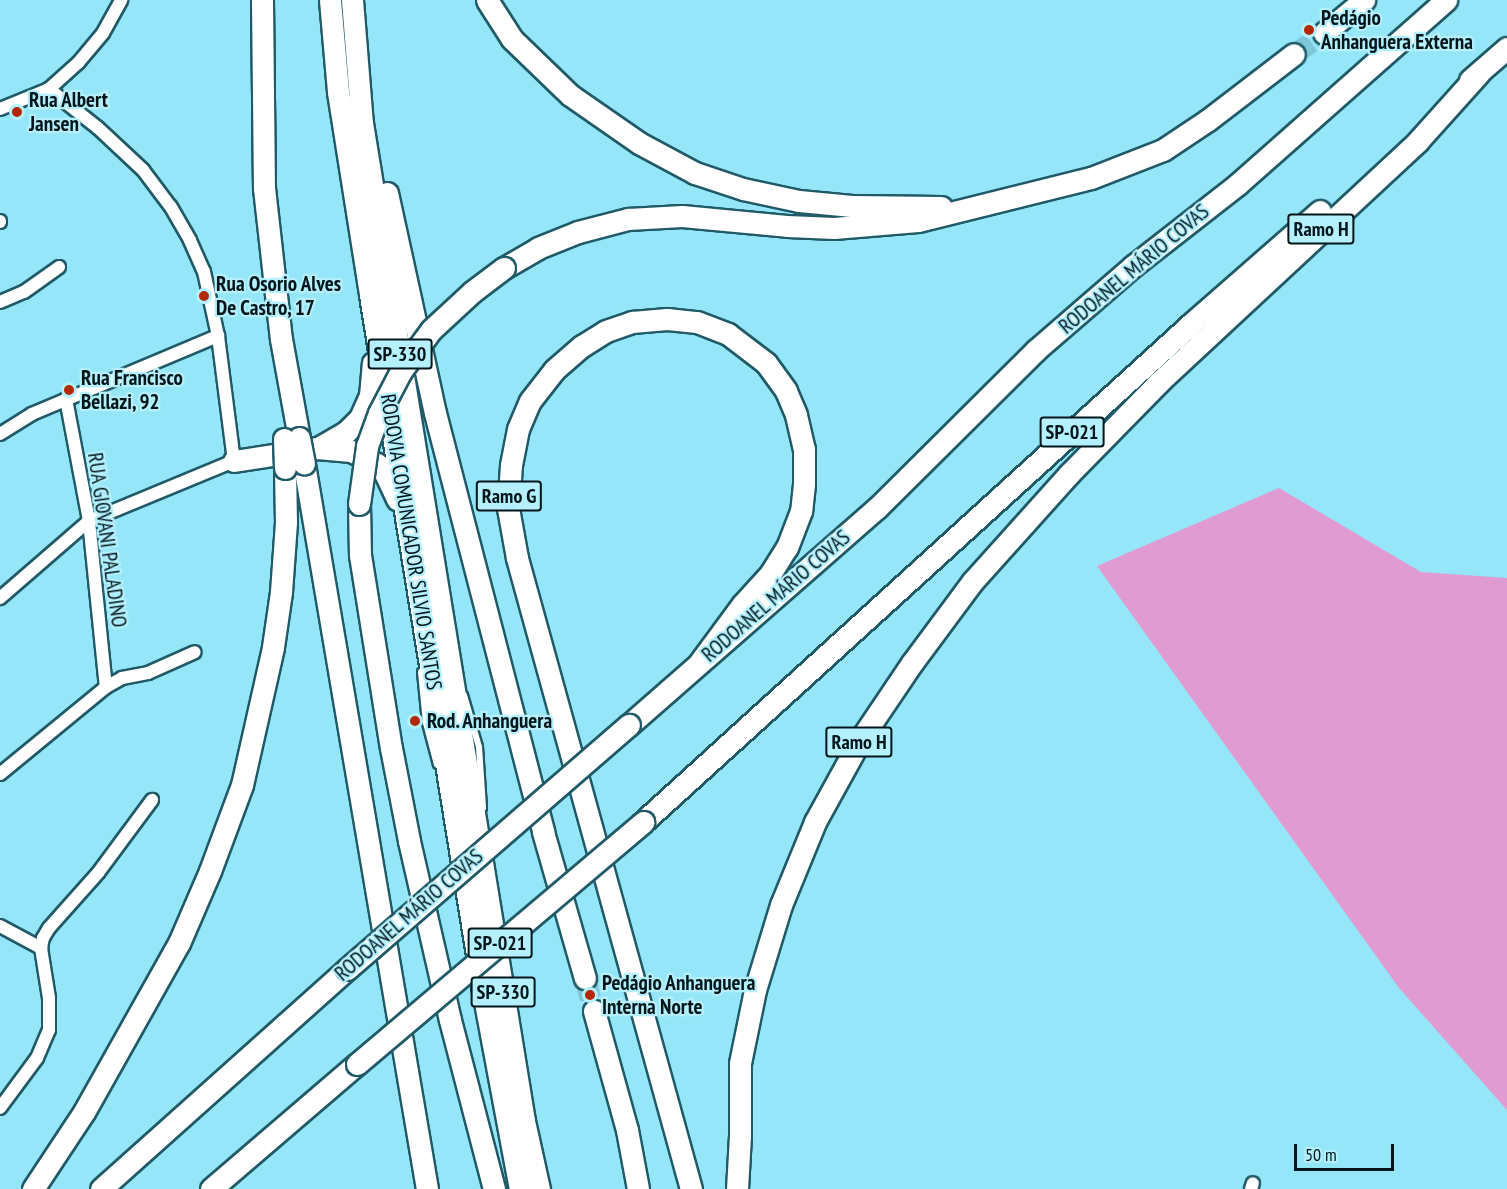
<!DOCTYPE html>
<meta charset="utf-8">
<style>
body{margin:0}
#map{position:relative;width:1507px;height:1189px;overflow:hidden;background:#95e6f9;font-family:"PT Sans Narrow",sans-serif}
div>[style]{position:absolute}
.green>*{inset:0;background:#e09cd2}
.highway-tunnel>*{height:21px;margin-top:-10.5px;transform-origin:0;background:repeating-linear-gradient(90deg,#7fc7d8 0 21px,transparent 0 31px)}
.roads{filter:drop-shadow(2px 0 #205a67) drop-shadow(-2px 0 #205a67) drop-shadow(0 2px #205a67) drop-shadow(0 -2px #205a67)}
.lane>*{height:6px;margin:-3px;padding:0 3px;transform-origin:3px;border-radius:3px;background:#fff}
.street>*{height:12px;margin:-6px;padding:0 6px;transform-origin:6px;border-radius:6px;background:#fff}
.highway>*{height:21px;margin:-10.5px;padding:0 10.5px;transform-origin:10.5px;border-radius:10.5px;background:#fff}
.bridges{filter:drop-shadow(2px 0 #205a67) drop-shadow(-2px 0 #205a67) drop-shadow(0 2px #205a67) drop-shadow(0 -2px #205a67)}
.highway-bridge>*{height:21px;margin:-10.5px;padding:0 10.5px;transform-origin:10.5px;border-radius:10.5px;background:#fff}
.dots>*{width:16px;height:16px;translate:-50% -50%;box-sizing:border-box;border:3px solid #b5f0fe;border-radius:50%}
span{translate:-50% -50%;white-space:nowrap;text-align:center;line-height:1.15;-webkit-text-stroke:4.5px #b5f0fe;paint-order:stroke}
.shield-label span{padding:2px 4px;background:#b5f0fe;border:2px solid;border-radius:4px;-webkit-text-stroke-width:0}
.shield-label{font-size:20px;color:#01161b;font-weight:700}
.poi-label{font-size:21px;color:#01161b;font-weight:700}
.left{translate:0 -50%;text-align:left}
.street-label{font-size:21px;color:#01161b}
.scale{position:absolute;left:1294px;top:1144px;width:100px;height:27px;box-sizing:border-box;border:3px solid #01161b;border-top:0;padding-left:8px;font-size:18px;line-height:21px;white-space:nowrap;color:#01161b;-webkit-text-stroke:4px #b5f0fe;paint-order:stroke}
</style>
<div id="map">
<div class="green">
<div style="clip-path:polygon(1279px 488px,1421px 572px,1507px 578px,1507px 1110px,1399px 988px,1097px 566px)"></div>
</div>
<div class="highway-tunnel">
<div style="left:1294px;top:54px;width:37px;rotate:-35deg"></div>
<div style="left:585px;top:978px;width:34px;rotate:75deg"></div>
</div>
<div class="roads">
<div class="lane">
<div style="left:421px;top:672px;width:51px;rotate:84.4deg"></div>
<div style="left:426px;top:723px;width:43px;rotate:75.3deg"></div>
<div style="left:464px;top:695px;width:54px;rotate:73.9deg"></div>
<div style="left:479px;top:747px;width:61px;rotate:86.2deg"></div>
</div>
<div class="street">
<div style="left:0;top:109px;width:53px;rotate:-22.2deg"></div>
<div style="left:49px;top:89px;width:39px;rotate:-42deg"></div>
<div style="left:78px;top:63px;width:39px;rotate:-50deg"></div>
<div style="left:103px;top:33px;width:38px;rotate:-61deg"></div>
<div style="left:0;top:221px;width:1px;rotate:90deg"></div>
<div style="left:0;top:302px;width:26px;rotate:-23deg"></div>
<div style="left:24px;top:292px;width:43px;rotate:-35.5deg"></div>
<div style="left:66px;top:399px;width:124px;rotate:79.3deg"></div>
<div style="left:89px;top:521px;width:167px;rotate:84.2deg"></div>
<div style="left:0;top:434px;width:38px;rotate:-32deg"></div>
<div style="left:32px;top:414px;width:202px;rotate:-22.8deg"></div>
<div style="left:0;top:598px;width:118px;rotate:-40.9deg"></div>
<div style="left:89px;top:521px;width:157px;rotate:-22.5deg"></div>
<div style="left:234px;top:461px;width:126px;rotate:-97.3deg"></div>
<div style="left:218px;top:336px;width:66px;rotate:-102.3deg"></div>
<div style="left:204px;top:272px;width:35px;rotate:-114deg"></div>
<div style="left:190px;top:240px;width:39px;rotate:-120deg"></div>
<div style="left:170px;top:206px;width:45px;rotate:-126.9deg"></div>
<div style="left:143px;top:170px;width:62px;rotate:-137deg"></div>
<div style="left:98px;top:128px;width:63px;rotate:-141.5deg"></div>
<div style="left:0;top:774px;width:137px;rotate:-39.4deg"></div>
<div style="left:106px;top:687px;width:18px;rotate:-29deg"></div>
<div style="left:122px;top:678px;width:26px;rotate:-11deg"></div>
<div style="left:148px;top:673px;width:51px;rotate:-24.1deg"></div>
<div style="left:0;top:926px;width:47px;rotate:28.2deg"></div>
<div style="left:0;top:1108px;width:62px;rotate:-53.5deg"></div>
<div style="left:37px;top:1058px;width:30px;rotate:-67deg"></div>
<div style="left:49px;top:1030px;width:32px;rotate:-90deg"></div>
<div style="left:49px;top:998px;width:51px;rotate:-99.1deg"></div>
<div style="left:41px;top:948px;width:10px;rotate:-79deg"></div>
<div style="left:43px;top:938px;width:12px;rotate:-59deg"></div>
<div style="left:49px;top:928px;width:74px;rotate:-48.3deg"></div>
<div style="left:98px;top:873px;width:91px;rotate:-53.5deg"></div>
<div style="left:1251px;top:1189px;width:6px;rotate:-72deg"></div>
</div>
<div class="highway">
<div style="left:262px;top:0;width:188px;rotate:89.4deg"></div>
<div style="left:264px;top:188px;width:152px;rotate:83.6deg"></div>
<div style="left:281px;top:339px;width:101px;rotate:79.7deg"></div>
<div style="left:330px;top:0;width:92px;rotate:85deg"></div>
<div style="left:338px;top:92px;width:206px;rotate:81deg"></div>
<div style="left:370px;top:295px;width:700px;rotate:80.79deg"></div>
<div style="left:482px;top:986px;width:207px;rotate:79.4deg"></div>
<div style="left:352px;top:0;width:123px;rotate:85.4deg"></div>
<div style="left:362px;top:123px;width:1011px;rotate:80.78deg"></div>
<div style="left:524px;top:1121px;width:70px;rotate:77.6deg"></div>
<div style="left:487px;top:0;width:46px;rotate:57.3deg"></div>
<div style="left:512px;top:39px;width:81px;rotate:44deg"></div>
<div style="left:570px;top:95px;width:84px;rotate:34.8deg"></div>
<div style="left:639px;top:143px;width:64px;rotate:28.2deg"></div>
<div style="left:695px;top:173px;width:51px;rotate:18.4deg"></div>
<div style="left:743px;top:189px;width:57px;rotate:12.1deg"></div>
<div style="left:799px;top:201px;width:53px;rotate:5.4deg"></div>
<div style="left:852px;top:206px;width:89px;rotate:0.6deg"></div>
<div style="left:1324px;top:33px;width:52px;rotate:-39.5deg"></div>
<div style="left:1470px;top:80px;width:49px;rotate:-40.9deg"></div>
<div style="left:387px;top:193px;width:225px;rotate:77.7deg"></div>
<div style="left:435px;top:413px;width:433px;rotate:75.5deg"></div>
<div style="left:543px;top:832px;width:152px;rotate:74deg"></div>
<div style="left:504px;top:268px;width:39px;rotate:-30deg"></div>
<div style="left:538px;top:248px;width:43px;rotate:-21.8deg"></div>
<div style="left:578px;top:232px;width:52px;rotate:-14.6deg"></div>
<div style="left:628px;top:219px;width:54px;rotate:-3.2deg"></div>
<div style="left:682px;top:216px;width:105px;rotate:5.4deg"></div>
<div style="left:787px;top:226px;width:47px;rotate:2.4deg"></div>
<div style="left:834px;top:228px;width:84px;rotate:-4.8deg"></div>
<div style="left:918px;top:221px;width:178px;rotate:-14deg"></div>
<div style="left:1091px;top:178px;width:77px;rotate:-21.3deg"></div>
<div style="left:1163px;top:150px;width:54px;rotate:-33.7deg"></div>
<div style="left:1208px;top:120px;width:108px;rotate:-37.5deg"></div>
<div style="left:318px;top:448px;width:32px;rotate:-30deg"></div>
<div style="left:346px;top:432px;width:20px;rotate:-45deg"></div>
<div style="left:360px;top:418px;width:24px;rotate:-66deg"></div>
<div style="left:370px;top:396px;width:33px;rotate:-85deg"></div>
<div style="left:234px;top:461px;width:84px;rotate:-8.9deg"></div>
<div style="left:317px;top:448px;width:34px;rotate:5deg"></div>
<div style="left:351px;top:451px;width:29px;rotate:27deg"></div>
<div style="left:377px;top:464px;width:12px;rotate:48deg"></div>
<div style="left:385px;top:473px;width:29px;rotate:65deg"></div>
<div style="left:304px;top:464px;width:735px;rotate:80.37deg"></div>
<div style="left:359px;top:504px;width:51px;rotate:88.9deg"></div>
<div style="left:360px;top:555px;width:195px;rotate:80.9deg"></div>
<div style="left:391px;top:748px;width:95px;rotate:79deg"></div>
<div style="left:409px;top:841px;width:184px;rotate:77.1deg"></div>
<div style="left:450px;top:1020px;width:175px;rotate:75.4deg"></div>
<div style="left:629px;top:725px;width:330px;rotate:-41.2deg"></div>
<div style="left:877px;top:508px;width:224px;rotate:-44.8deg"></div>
<div style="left:1036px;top:350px;width:128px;rotate:-40.9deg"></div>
<div style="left:1133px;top:266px;width:133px;rotate:-38deg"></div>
<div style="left:1238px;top:184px;width:278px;rotate:-41.5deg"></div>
<div style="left:643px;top:822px;width:742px;rotate:-42.27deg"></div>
<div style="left:1192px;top:323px;width:170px;rotate:-41.2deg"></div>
<div style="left:594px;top:1011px;width:123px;rotate:74.5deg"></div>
<div style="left:627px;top:1130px;width:60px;rotate:79.4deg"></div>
<div style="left:33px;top:1189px;width:92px;rotate:-56.5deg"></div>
<div style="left:84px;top:1112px;width:194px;rotate:-60.7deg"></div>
<div style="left:179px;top:943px;width:78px;rotate:-66.7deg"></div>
<div style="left:210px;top:871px;width:92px;rotate:-69.6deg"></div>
<div style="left:242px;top:785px;width:141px;rotate:-77.3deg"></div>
<div style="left:273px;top:647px;width:56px;rotate:-81.7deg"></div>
<div style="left:281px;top:592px;width:70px;rotate:-85.9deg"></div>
<div style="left:286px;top:522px;width:54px;rotate:-91.1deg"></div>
<div style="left:101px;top:1189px;width:330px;rotate:-41.8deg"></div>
<div style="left:211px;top:1189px;width:192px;rotate:-40.6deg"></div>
<div style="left:691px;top:1189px;width:655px;rotate:-105.42deg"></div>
<div style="left:517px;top:558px;width:51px;rotate:-100.2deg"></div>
<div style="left:508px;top:508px;width:43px;rotate:-86deg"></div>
<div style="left:511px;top:465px;width:37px;rotate:-79deg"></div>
<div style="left:518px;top:429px;width:30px;rotate:-67deg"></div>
<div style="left:530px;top:401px;width:39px;rotate:-52deg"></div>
<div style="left:554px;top:370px;width:37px;rotate:-41deg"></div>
<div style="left:582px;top:346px;width:28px;rotate:-32deg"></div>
<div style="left:606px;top:331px;width:28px;rotate:-19deg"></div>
<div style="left:632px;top:322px;width:35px;rotate:-5deg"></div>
<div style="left:667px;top:319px;width:30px;rotate:6deg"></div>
<div style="left:697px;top:322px;width:33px;rotate:21deg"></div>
<div style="left:728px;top:334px;width:48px;rotate:37.3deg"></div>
<div style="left:766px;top:363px;width:34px;rotate:54deg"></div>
<div style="left:786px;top:391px;width:26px;rotate:67deg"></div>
<div style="left:796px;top:415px;width:35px;rotate:77deg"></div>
<div style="left:804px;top:449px;width:35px;rotate:90deg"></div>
<div style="left:804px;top:484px;width:27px;rotate:96deg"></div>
<div style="left:801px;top:511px;width:39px;rotate:111deg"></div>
<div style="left:787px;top:547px;width:31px;rotate:122deg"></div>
<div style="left:771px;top:573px;width:43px;rotate:132.2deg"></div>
<div style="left:742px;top:605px;width:71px;rotate:126.4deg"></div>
<div style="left:737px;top:1189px;width:53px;rotate:-86.8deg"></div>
<div style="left:740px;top:1136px;width:73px;rotate:-90deg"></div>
<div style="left:740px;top:1063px;width:75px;rotate:-78.4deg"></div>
<div style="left:755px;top:990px;width:89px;rotate:-73deg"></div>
<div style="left:781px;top:905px;width:90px;rotate:-67.7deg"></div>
<div style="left:815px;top:822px;width:94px;rotate:-61.2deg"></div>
<div style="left:860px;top:740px;width:93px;rotate:-56deg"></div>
<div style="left:912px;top:663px;width:102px;rotate:-53.4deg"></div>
<div style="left:973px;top:581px;width:144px;rotate:-48.1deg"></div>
<div style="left:1069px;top:474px;width:129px;rotate:-45.6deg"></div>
<div style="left:1159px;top:382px;width:354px;rotate:-42.9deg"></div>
<div style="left:1418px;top:141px;width:91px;rotate:-48.1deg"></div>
</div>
</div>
<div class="bridges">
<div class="highway-bridge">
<div style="left:299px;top:438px;width:26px;rotate:79deg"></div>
<div style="left:284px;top:439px;width:29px;rotate:88deg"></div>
<div style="left:359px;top:504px;width:59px;rotate:-82.1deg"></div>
<div style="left:367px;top:446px;width:35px;rotate:-70deg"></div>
<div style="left:379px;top:413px;width:47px;rotate:-62.4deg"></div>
<div style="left:401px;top:371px;width:51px;rotate:-53.8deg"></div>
<div style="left:431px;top:330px;width:56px;rotate:-42.8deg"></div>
<div style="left:472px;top:292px;width:40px;rotate:-37deg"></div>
<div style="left:347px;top:969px;width:373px;rotate:-40.9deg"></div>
<div style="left:357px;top:1064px;width:375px;rotate:-40.2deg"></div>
</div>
</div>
<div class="dots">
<div style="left:1309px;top:30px;background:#b32800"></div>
<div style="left:17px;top:112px;background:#b32800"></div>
<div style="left:204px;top:296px;background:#b32800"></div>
<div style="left:69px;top:390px;background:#b32800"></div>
<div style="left:415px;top:721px;background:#b32800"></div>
<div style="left:590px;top:995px;background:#b32800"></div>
</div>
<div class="shield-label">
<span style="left:1321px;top:229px">Ramo H</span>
<span style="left:400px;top:354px">SP-330</span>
<span style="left:1072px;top:432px">SP-021</span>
<span style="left:509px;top:496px">Ramo G</span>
<span style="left:859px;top:742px">Ramo H</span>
<span style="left:500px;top:943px">SP-021</span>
<span style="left:503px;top:992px">SP-330</span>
</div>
<div class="poi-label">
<span class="left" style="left:1321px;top:30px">Pedágio<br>Anhanguera Externa</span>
<span class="left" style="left:29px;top:112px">Rua Albert<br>Jansen</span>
<span class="left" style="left:216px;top:296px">Rua Osorio Alves<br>De Castro, 17</span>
<span class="left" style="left:81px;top:390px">Rua Francisco<br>Bellazi, 92</span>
<span class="left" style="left:427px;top:721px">Rod. Anhanguera</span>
<span class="left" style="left:602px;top:995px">Pedágio Anhanguera<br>Interna Norte</span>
</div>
<div class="street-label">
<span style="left:1134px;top:269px;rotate:-40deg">RODOANEL MÁRIO COVAS</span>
<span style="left:107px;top:540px;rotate:82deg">RUA GIOVANI PALADINO</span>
<span style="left:411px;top:542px;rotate:81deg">RODOVIA COMUNICADOR SILVIO SANTOS</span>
<span style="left:776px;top:596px;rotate:-41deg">RODOANEL MÁRIO COVAS</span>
<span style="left:409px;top:915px;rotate:-41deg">RODOANEL MÁRIO COVAS</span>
</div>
<div class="scale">50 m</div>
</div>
